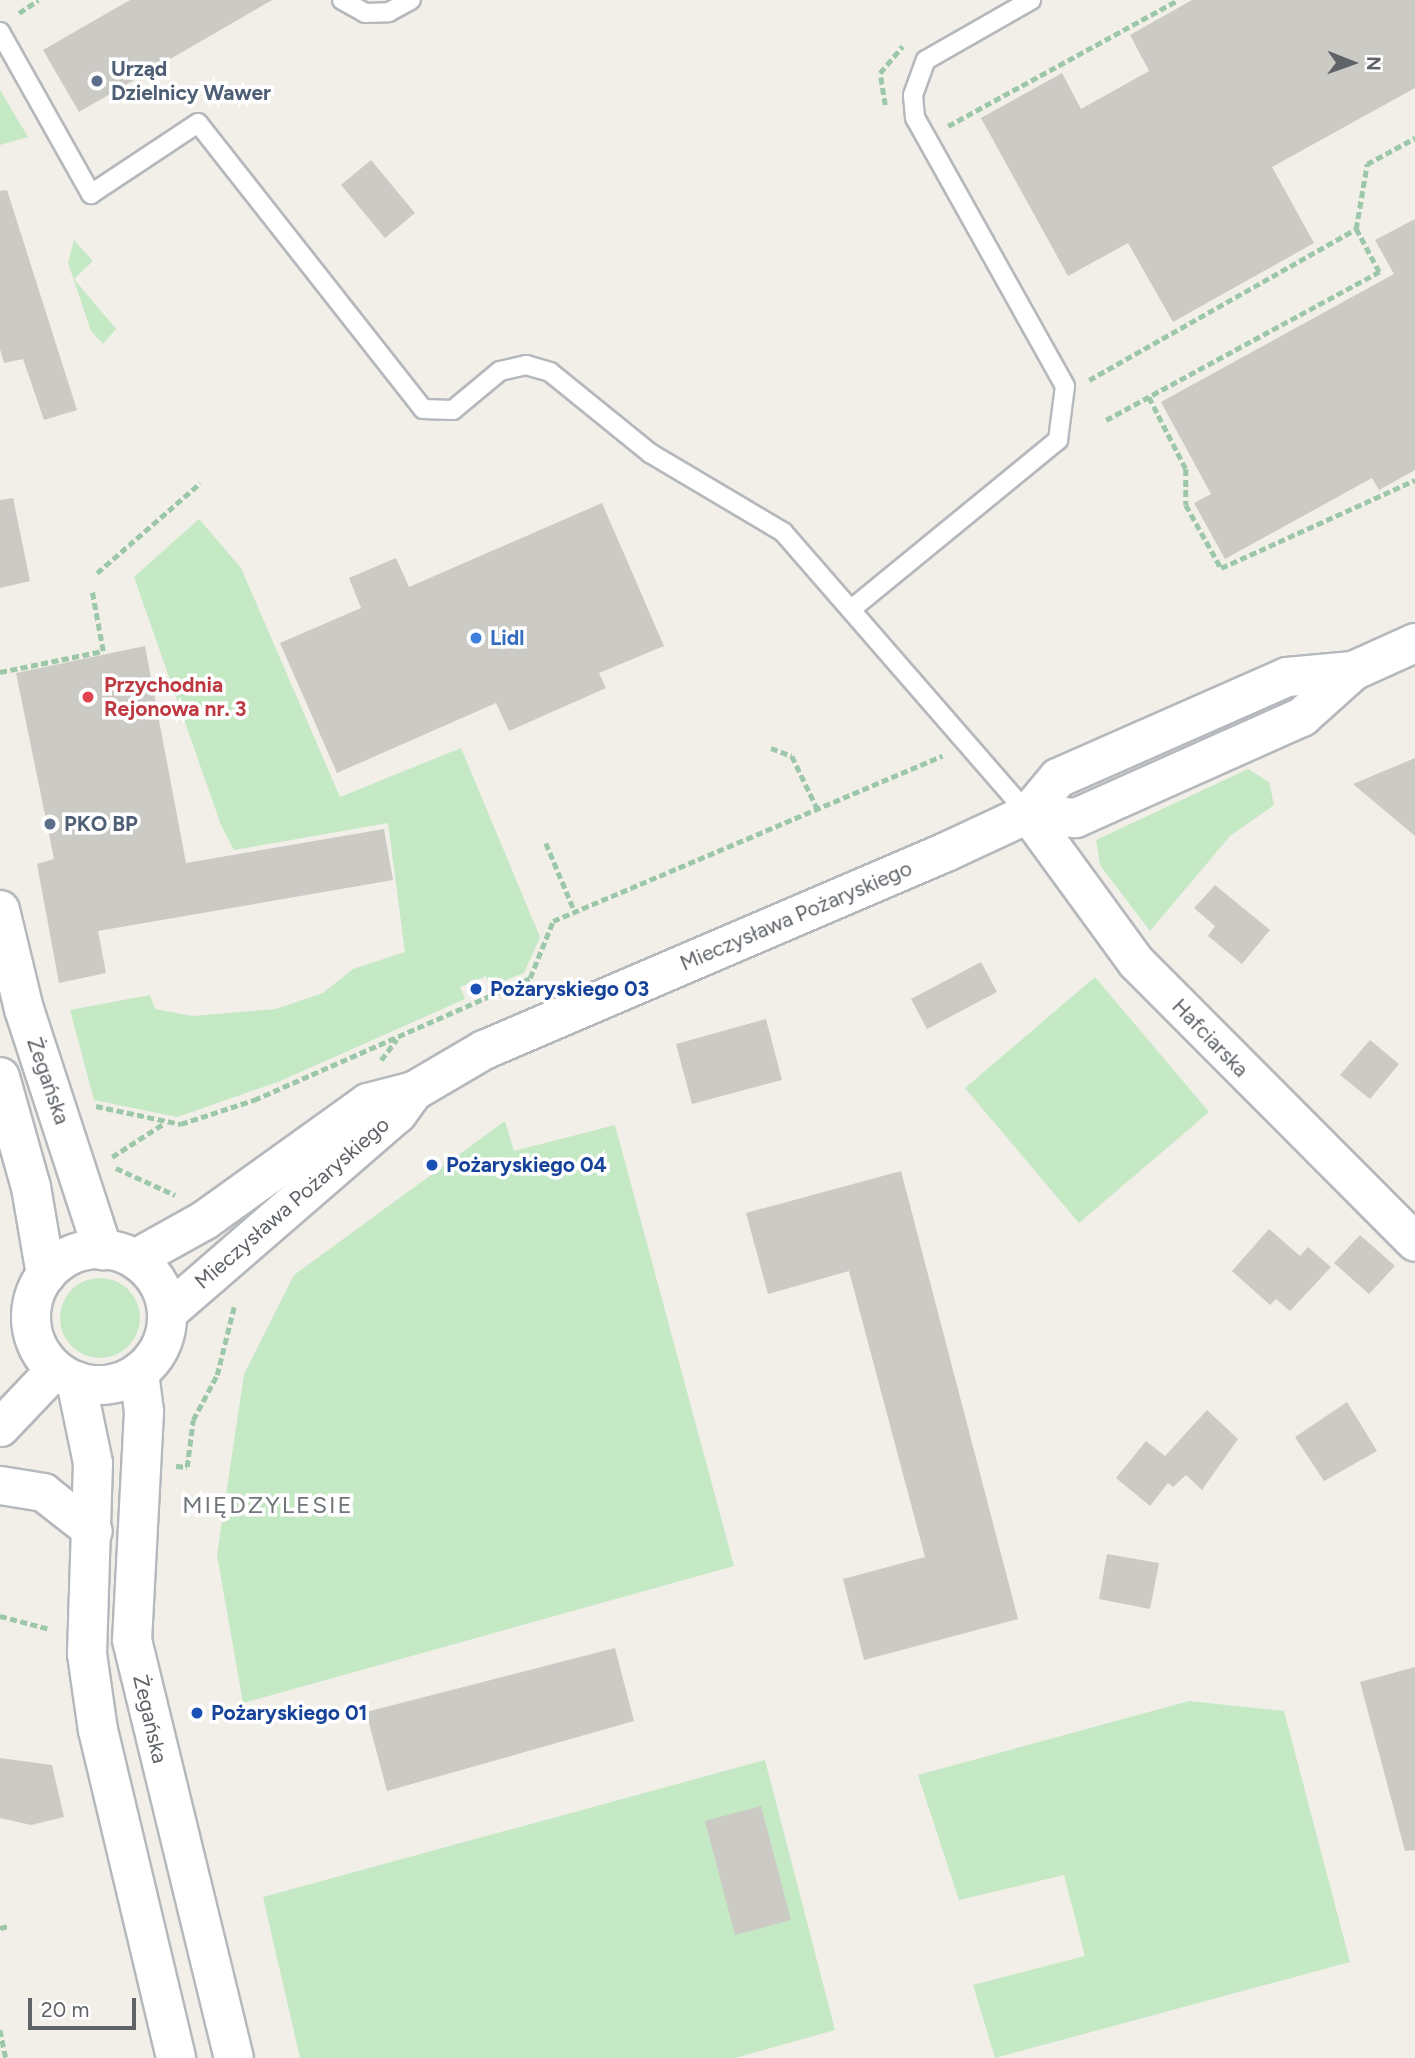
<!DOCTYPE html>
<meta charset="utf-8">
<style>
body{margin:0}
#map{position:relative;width:1415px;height:2058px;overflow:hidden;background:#f1efe8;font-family:Figtree,sans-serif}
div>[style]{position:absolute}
.green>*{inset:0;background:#c5e8c5}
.round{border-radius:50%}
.building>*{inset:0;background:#cccac5}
.path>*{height:4.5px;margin-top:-2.25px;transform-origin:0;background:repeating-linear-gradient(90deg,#9cc7a9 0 7px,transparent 0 10.5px)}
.roads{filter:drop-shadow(2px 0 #b5b8bc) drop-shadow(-2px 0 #b5b8bc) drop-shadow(0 2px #b5b8bc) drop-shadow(0 -2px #b5b8bc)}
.service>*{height:18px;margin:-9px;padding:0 9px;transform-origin:9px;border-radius:9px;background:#fff}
.minor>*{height:37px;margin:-18.5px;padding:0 18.5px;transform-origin:18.5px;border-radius:18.5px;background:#fff}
.tertiary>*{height:38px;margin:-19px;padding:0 19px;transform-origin:19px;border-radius:19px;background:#fff}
.tertiary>.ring{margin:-19px;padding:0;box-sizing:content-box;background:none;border:38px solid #fff;border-radius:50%}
.dots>*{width:19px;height:19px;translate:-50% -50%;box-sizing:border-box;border:4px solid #fff;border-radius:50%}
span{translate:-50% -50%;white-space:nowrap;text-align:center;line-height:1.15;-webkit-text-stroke:7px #fff;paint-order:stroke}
.service-label{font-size:21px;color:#4e5e75;font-weight:700}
.left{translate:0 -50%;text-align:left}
.shop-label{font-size:21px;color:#366cbe;font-weight:700}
.health-label{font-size:21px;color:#be3a42;font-weight:700}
.street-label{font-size:21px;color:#5f6368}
.transit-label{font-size:21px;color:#164399;font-weight:700}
.quarter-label{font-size:24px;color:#70757a;letter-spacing:2px}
.north{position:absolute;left:1317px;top:28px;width:70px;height:70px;-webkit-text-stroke:5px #fff;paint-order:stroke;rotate:91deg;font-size:19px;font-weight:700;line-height:28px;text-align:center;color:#5f6368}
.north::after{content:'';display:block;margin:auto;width:24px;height:32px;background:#5f6368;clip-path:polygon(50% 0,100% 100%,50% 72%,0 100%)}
.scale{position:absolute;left:28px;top:1998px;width:108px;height:32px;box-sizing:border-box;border:4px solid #5f6368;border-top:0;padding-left:9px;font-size:21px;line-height:24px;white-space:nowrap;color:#5f6368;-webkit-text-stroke:5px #fff;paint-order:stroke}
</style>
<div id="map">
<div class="green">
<div style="clip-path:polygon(0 90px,28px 137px,0 145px)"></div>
<div style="clip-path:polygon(74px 240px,93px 261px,74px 279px,116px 329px,103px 344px,91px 331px,68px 263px)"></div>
<div style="clip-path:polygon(199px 519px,241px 568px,340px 797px,461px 748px,540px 937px,524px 973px,491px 986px,486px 976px,460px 987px,465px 999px,278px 1082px,177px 1117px,94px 1100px,70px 1010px,150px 995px,155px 1009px,192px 1016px,276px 1009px,323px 993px,353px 969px,405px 952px,388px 823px,234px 850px,221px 825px,134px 577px)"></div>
<div style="clip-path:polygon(1248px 769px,1269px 782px,1274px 805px,1230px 836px,1150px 931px,1100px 865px,1096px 840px)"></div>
<div style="clip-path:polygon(1095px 977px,1209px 1112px,1079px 1223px,965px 1088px)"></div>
<div style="clip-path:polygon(505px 1121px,514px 1151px,615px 1125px,734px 1566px,243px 1703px,217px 1555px,244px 1374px,294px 1275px)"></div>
<div class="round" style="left:60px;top:1278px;width:80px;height:80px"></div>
<div style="clip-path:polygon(1189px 1701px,1284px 1711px,1350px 1962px,995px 2058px,973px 1985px,1085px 1956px,1064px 1875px,959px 1900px,918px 1775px)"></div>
<div style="clip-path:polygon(765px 1760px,835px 2030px,735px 2058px,300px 2058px,263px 1897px)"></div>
</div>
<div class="building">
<div style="clip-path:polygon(130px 0,272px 0,79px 112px,43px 50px)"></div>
<div style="clip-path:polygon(1192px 0,1415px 0,1415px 88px,1272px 167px,1314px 243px,1173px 322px,1128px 243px,1068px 276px,981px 118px,1062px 73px,1081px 109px,1149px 71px,1130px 35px)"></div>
<div style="clip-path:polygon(371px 160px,415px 213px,385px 238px,341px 185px)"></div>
<div style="clip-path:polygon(7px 190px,77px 410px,44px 420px,23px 359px,4px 363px,0 349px,0 191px)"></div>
<div style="clip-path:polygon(1415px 219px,1415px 470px,1379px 490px,1372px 478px,1225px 559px,1194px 503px,1211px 494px,1161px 402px,1394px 274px,1375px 240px)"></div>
<div style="clip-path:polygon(13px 498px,30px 581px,0 588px,0 500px)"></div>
<div style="clip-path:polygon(602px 503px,664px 646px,599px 673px,606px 688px,509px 731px,496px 703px,337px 773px,280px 643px,361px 608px,349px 578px,396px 558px,409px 587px)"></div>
<div style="clip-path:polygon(145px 646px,186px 863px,384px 829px,393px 880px,98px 931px,106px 973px,59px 983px,37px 864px,54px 859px,16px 673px)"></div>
<div style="clip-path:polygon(1415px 758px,1415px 836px,1353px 784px)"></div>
<div style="clip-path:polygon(1215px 885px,1270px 930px,1242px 964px,1208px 936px,1215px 926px,1194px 908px)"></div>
<div style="clip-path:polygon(981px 962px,997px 992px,927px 1029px,911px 999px)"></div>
<div style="clip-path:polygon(766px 1019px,782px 1080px,692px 1104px,676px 1044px)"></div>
<div style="clip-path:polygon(1370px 1040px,1399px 1064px,1370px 1099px,1340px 1075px)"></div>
<div style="clip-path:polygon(901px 1171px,1018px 1619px,864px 1660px,843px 1579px,925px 1557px,849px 1271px,768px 1294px,746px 1213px)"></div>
<div style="clip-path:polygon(1269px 1229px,1300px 1256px,1308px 1247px,1331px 1267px,1290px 1311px,1276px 1299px,1270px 1305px,1232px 1271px)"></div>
<div style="clip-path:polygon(1360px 1235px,1395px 1266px,1369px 1294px,1334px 1263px)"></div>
<div style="clip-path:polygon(1347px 1402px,1377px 1451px,1324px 1481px,1295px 1437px)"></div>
<div style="clip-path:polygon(1207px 1410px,1238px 1439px,1202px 1490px,1186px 1475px,1173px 1487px,1168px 1483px,1150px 1506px,1116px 1478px,1146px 1441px,1165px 1456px)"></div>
<div style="clip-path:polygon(1107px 1554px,1159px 1563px,1150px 1609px,1099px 1599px)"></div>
<div style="clip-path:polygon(615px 1648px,634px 1721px,387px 1791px,366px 1712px)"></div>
<div style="clip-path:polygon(1415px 1667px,1415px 1850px,1405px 1851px,1360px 1682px)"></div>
<div style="clip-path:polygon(0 1758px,52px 1765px,64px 1817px,31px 1825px,0 1818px)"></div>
<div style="clip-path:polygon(761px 1806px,791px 1920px,735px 1935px,705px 1821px)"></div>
</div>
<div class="path">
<div style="left:19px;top:13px;width:23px;rotate:-34deg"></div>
<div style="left:885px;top:105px;width:32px;rotate:-99deg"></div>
<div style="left:880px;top:73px;width:35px;rotate:-50deg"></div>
<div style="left:948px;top:126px;width:262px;rotate:-28.7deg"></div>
<div style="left:1089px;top:380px;width:307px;rotate:-29.5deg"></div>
<div style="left:1149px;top:397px;width:81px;rotate:62.8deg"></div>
<div style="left:1186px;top:469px;width:36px;rotate:90deg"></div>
<div style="left:1186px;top:505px;width:72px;rotate:60.9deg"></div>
<div style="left:1221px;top:568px;width:213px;rotate:-24.4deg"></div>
<div style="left:1106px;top:420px;width:311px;rotate:-28.5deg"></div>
<div style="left:1379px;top:272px;width:49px;rotate:-118.1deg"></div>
<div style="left:1356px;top:229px;width:66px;rotate:-80.4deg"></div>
<div style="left:1367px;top:164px;width:55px;rotate:-28.4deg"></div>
<div style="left:97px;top:573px;width:137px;rotate:-41.1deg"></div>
<div style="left:0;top:672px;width:105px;rotate:-11.5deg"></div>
<div style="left:103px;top:651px;width:61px;rotate:-100.4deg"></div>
<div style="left:771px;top:748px;width:22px;rotate:21deg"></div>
<div style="left:792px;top:756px;width:60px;rotate:64.3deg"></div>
<div style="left:546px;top:843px;width:75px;rotate:67.2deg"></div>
<div style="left:381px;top:1060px;width:26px;rotate:-53deg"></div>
<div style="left:96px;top:1106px;width:87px;rotate:12deg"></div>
<div style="left:181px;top:1124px;width:77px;rotate:-18.2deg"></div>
<div style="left:254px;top:1100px;width:302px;rotate:-23.8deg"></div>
<div style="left:530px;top:978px;width:61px;rotate:-68deg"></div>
<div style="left:553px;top:921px;width:423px;rotate:-23deg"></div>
<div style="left:112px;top:1157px;width:61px;rotate:-32.9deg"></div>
<div style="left:116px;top:1168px;width:65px;rotate:24.6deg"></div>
<div style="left:176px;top:1466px;width:11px;rotate:5deg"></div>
<div style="left:187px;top:1467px;width:47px;rotate:-82.7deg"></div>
<div style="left:193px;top:1420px;width:51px;rotate:-61.9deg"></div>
<div style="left:217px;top:1375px;width:70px;rotate:-76deg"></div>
<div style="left:0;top:1616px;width:52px;rotate:14.6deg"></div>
<div style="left:0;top:1928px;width:9px;rotate:-13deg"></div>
<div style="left:0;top:2030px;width:29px;rotate:78deg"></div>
</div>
<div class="roads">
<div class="service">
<div style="left:342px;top:0;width:26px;rotate:29deg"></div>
<div style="left:365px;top:13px;width:24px;rotate:-2deg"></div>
<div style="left:389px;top:12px;width:25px;rotate:-29deg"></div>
<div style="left:0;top:32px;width:186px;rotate:60.7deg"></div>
<div style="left:91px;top:194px;width:128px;rotate:-33.6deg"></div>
<div style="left:198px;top:123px;width:364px;rotate:51.8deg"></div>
<div style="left:423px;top:409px;width:30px;rotate:2deg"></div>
<div style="left:453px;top:410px;width:61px;rotate:-39.7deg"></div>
<div style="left:500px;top:371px;width:27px;rotate:-13deg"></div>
<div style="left:526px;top:365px;width:25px;rotate:16deg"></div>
<div style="left:550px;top:372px;width:129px;rotate:39deg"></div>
<div style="left:650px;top:453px;width:155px;rotate:30.7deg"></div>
<div style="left:783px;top:532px;width:374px;rotate:49deg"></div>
<div style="left:854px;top:607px;width:264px;rotate:-39.3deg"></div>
<div style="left:1058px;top:440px;width:54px;rotate:-82.6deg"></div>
<div style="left:1065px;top:386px;width:307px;rotate:-119.2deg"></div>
<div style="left:915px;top:118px;width:23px;rotate:-95deg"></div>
<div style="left:913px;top:95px;width:37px;rotate:-70deg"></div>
<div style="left:926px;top:60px;width:121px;rotate:-29.7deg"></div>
</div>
<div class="minor">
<div style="left:1028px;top:814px;width:183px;rotate:53.9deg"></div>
<div style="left:1136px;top:962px;width:395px;rotate:45.1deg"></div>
<div style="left:0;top:1427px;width:80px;rotate:-46.5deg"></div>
<div style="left:0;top:1485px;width:44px;rotate:9.2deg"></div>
<div style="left:43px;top:1492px;width:63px;rotate:38deg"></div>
</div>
<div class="tertiary">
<div style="left:1028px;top:814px;width:48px;rotate:4.8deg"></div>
<div style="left:1076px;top:818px;width:248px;rotate:-24.1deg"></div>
<div style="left:1302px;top:717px;width:69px;rotate:-42deg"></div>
<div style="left:1353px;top:671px;width:68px;rotate:-24.3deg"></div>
<div style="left:0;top:910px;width:102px;rotate:76.4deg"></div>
<div style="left:24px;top:1009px;width:254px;rotate:71.9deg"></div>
<div style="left:0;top:1077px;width:114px;rotate:74.3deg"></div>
<div style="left:31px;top:1187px;width:89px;rotate:80.3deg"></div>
<div class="ring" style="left:31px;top:1249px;width:98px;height:98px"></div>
<div style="left:135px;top:1259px;width:80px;rotate:-29.1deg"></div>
<div style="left:205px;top:1220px;width:201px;rotate:-35.7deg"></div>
<div style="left:368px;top:1103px;width:48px;rotate:-14.6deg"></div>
<div style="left:414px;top:1091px;width:81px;rotate:-30.4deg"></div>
<div style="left:484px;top:1050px;width:503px;rotate:-23.2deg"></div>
<div style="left:946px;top:852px;width:90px;rotate:-24.9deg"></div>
<div style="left:1028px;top:814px;width:47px;rotate:-50.2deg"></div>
<div style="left:1058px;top:778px;width:250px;rotate:-23.8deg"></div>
<div style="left:1287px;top:677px;width:66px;rotate:-5.2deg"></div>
<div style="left:167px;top:1313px;width:304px;rotate:-40.9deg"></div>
<div style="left:397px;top:1114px;width:29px;rotate:-54deg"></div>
<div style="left:139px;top:1372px;width:40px;rotate:82.9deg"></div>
<div style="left:144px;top:1412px;width:228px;rotate:93deg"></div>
<div style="left:132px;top:1640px;width:430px;rotate:76.3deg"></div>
<div style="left:76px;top:1381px;width:84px;rotate:78.3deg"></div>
<div style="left:93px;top:1463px;width:191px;rotate:91.8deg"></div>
<div style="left:87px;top:1654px;width:77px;rotate:81.8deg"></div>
<div style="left:98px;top:1730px;width:337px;rotate:76.6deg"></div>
</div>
</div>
<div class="dots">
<div style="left:97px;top:81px;background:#5c6f8a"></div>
<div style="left:476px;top:638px;background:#3f7fe0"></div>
<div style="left:88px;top:697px;background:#e0444e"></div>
<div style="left:50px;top:824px;background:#5c6f8a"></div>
<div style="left:476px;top:989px;background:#1a4fb4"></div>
<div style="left:432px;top:1165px;background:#1a4fb4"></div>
<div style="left:197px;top:1713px;background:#1a4fb4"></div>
</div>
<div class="service-label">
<span class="left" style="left:111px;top:81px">Urząd<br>Dzielnicy Wawer</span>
<span class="left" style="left:64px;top:824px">PKO BP</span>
</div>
<div class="shop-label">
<span class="left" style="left:490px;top:638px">Lidl</span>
</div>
<div class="health-label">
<span class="left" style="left:104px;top:697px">Przychodnia<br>Rejonowa nr. 3</span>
</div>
<div class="street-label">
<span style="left:796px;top:916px;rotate:-23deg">Mieczysława Pożaryskiego</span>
<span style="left:1210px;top:1038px;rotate:46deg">Hafciarska</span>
<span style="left:48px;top:1081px;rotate:71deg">Żegańska</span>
<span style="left:292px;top:1203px;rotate:-41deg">Mieczysława Pożaryskiego</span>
<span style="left:150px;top:1719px;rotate:77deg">Żegańska</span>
</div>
<div class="transit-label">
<span class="left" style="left:490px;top:989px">Pożaryskiego 03</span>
<span class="left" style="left:446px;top:1165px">Pożaryskiego 04</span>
<span class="left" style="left:211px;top:1713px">Pożaryskiego 01</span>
</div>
<div class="quarter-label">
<span style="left:268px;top:1505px">MIĘDZYLESIE</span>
</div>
<div class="north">N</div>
<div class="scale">20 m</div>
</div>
